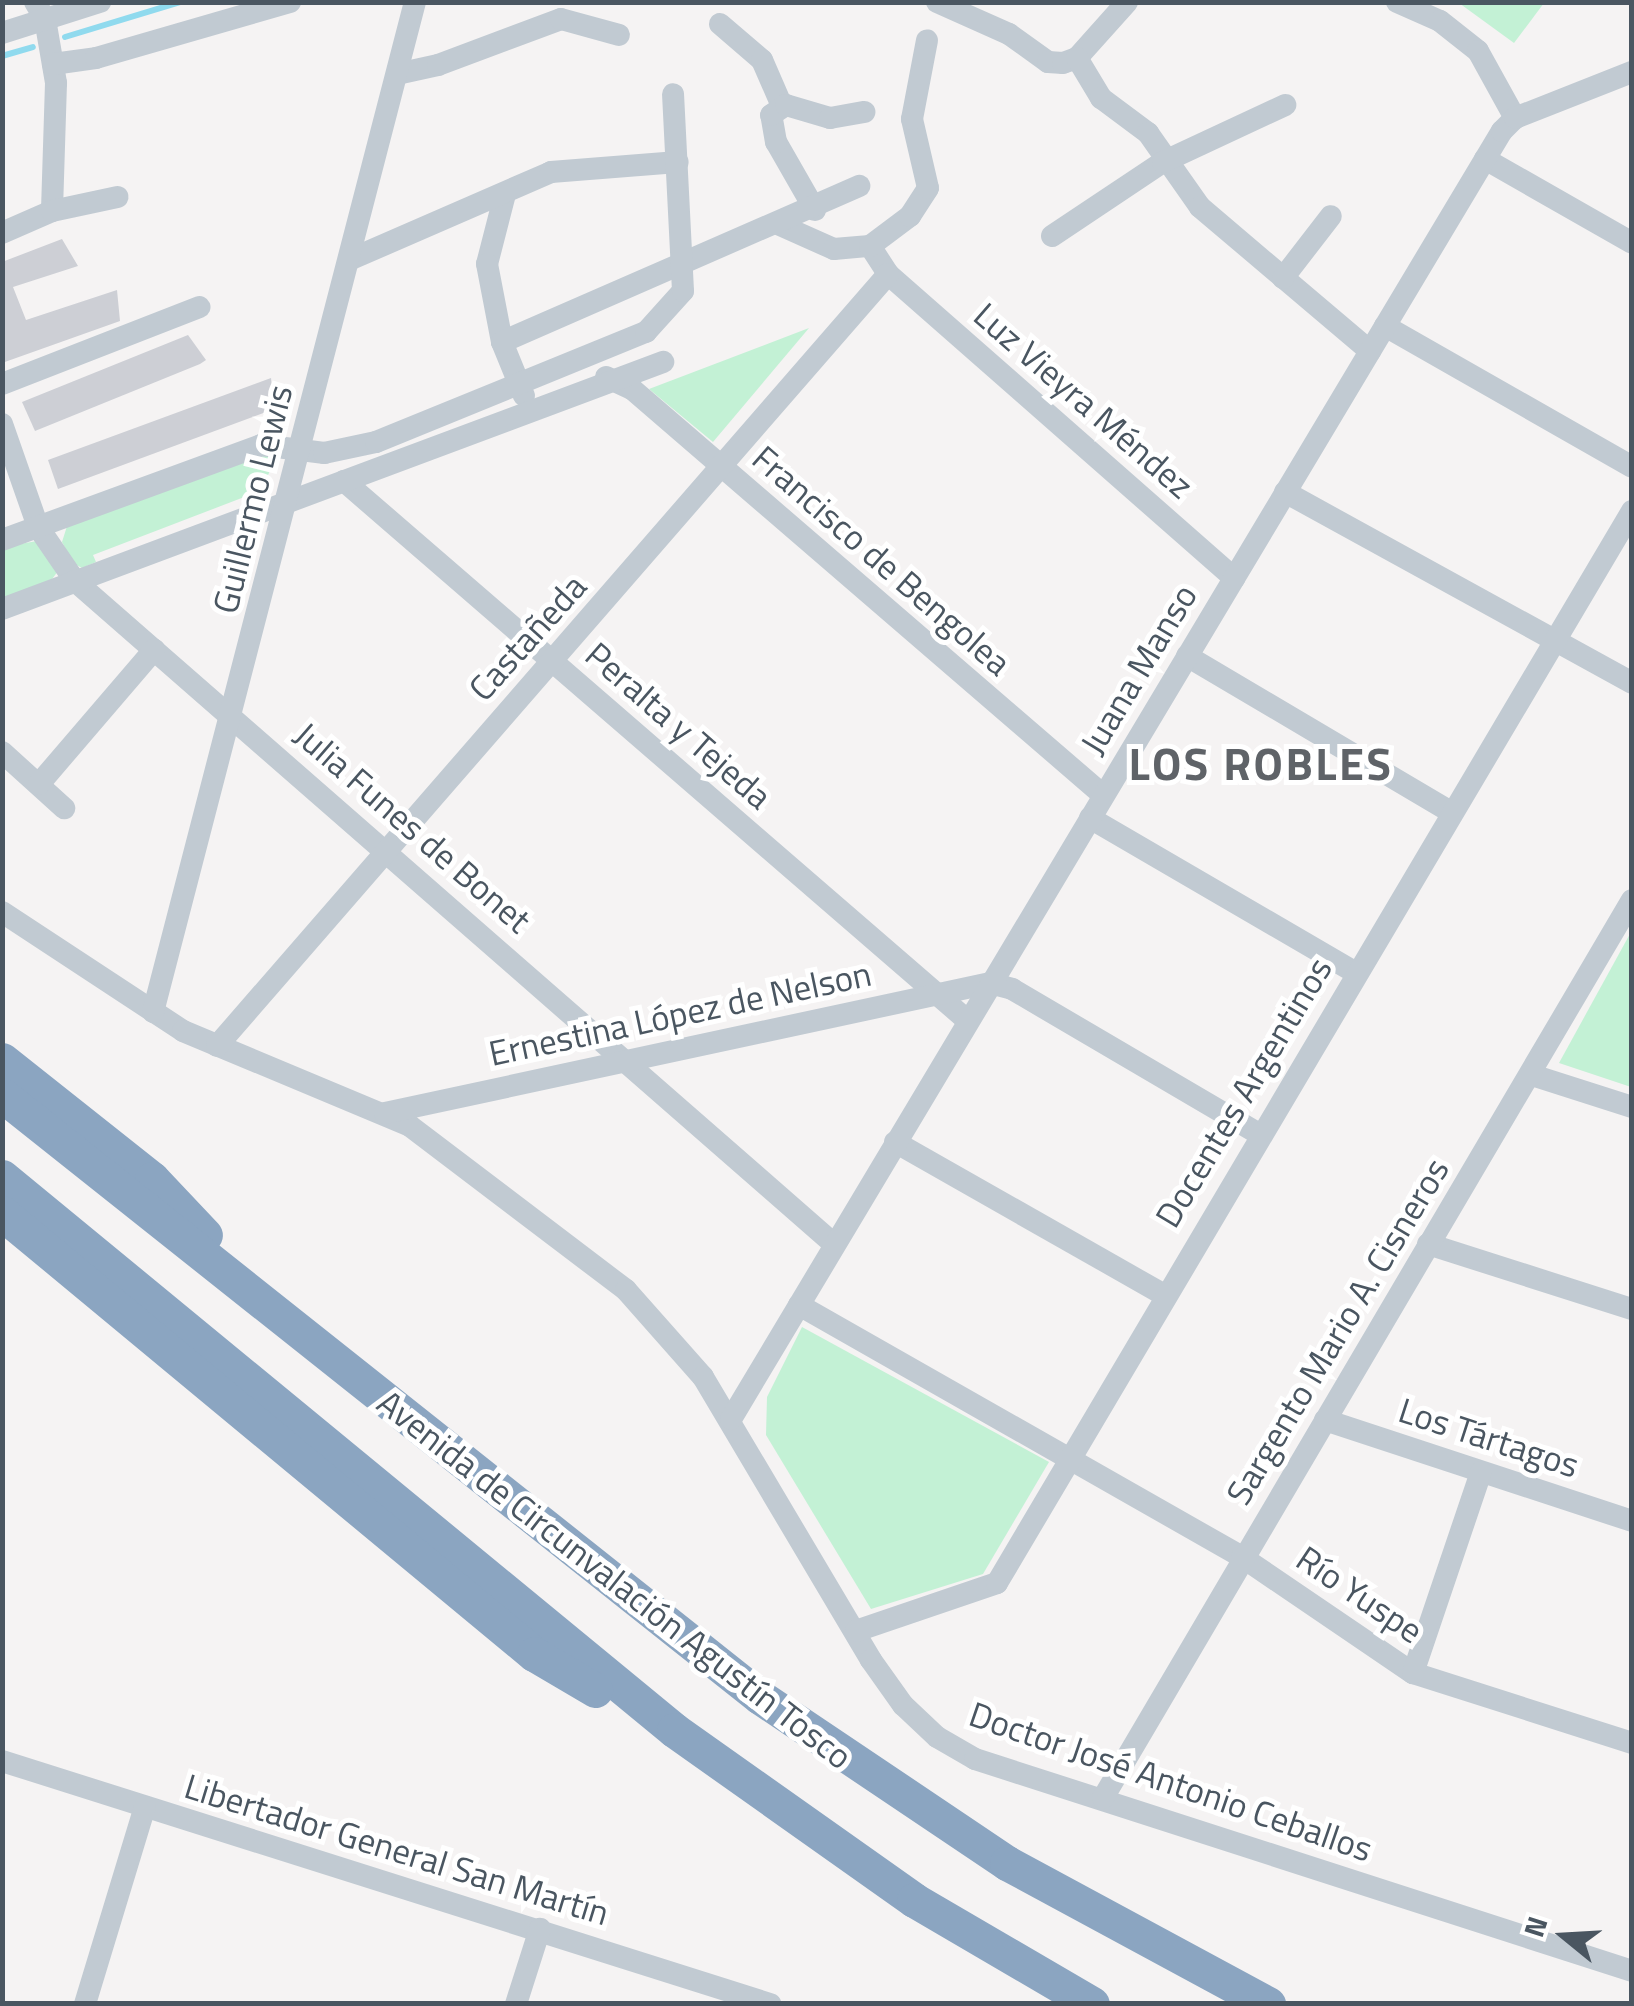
<!DOCTYPE html>
<meta charset="utf-8">
<style>
body{margin:0}
#map{position:relative;width:1634px;height:2006px;overflow:hidden;background:#f5f3f3;font-family:"Titillium Web",sans-serif}
div>[style]{position:absolute}
.green>*{inset:0;background:#c3f1d5}
.stream>*{height:6px;margin:-3px;padding:0 3px;transform-origin:3px;border-radius:3px;background:#90daee}
.building>*{inset:0;background:#cdcfd5}
.minor>*{height:22px;margin:-11px;padding:0 11px;transform-origin:11px;border-radius:11px;background:#c1cad2}
.highway>*{height:35px;margin:-17.5px;padding:0 17.5px;transform-origin:17.5px;border-radius:17.5px;background:#8ba5c1}
span{translate:-50% -50%;white-space:nowrap;text-align:center;line-height:1.15;-webkit-text-stroke:10px #fff;paint-order:stroke}
.street-label{font-size:35px;color:#4a5661}
.district-label{font-size:45px;color:#5f6368;font-weight:700;letter-spacing:2.5px}
.frame{position:absolute;inset:0;border:5px solid #4a5661;pointer-events:none}
.north{position:absolute;left:1514px;top:1886px;width:100px;height:100px;-webkit-text-stroke:8px #fff;paint-order:stroke;rotate:288deg;font-size:28px;font-weight:700;line-height:40px;text-align:center;color:#4a5661}
.north::after{content:'';display:block;margin:auto;width:35px;height:45px;background:#4a5661;clip-path:polygon(50% 0,100% 100%,50% 72%,0 100%)}
</style>
<div id="map">
<div class="green">
<div style="clip-path:polygon(1459px 3px,1544px 3px,1514px 43px)"></div>
<div style="clip-path:polygon(809px 328px,713px 442px,649px 389px)"></div>
<div style="clip-path:polygon(269px 454px,274px 463px,260px 491px,93px 555px,96px 562px,82px 568px,73px 563px,62px 542px,68px 523px)"></div>
<div style="clip-path:polygon(37px 541px,58px 571px,50px 582px,3px 600px,3px 547px)"></div>
<div style="clip-path:polygon(1631px 932px,1632px 1087px,1631px 1087px,1559px 1063px)"></div>
<div style="clip-path:polygon(802px 1327px,1049px 1462px,983px 1574px,871px 1609px,766px 1435px,767px 1397px)"></div>
</div>
<div class="stream">
<div style="left:65px;top:37px;width:120px;rotate:-16.9deg"></div>
<div style="left:2px;top:56px;width:32px;rotate:-16deg"></div>
</div>
<div class="building">
<div style="clip-path:polygon(62px 239px,78px 266px,13px 287px,26px 320px,117px 290px,120px 321px,2px 363px,2px 262px)"></div>
<div style="clip-path:polygon(188px 335px,206px 360px,200px 364px,35px 431px,22px 402px)"></div>
<div style="clip-path:polygon(271px 378px,274px 409px,58px 489px,48px 460px)"></div>
</div>
<div class="minor">
<div style="left:35px;top:2px;width:20px;rotate:60deg"></div>
<div style="left:45px;top:19px;width:65px;rotate:80.2deg"></div>
<div style="left:56px;top:83px;width:128px;rotate:91.8deg"></div>
<div style="left:937px;top:2px;width:79px;rotate:24deg"></div>
<div style="left:1009px;top:34px;width:48px;rotate:35.7deg"></div>
<div style="left:1048px;top:62px;width:15px;rotate:4deg"></div>
<div style="left:1063px;top:63px;width:15px;rotate:-20deg"></div>
<div style="left:1077px;top:58px;width:75px;rotate:-48.2deg"></div>
<div style="left:1397px;top:2px;width:47px;rotate:23.8deg"></div>
<div style="left:1440px;top:21px;width:48px;rotate:38.3deg"></div>
<div style="left:1478px;top:51px;width:77px;rotate:61.1deg"></div>
<div style="left:720px;top:24px;width:55px;rotate:40.6deg"></div>
<div style="left:762px;top:60px;width:50px;rotate:66.5deg"></div>
<div style="left:2px;top:33px;width:103px;rotate:-17.6deg"></div>
<div style="left:1077px;top:58px;width:47px;rotate:59deg"></div>
<div style="left:1101px;top:98px;width:59px;rotate:36.7deg"></div>
<div style="left:1148px;top:133px;width:90px;rotate:54.9deg"></div>
<div style="left:1200px;top:207px;width:223px;rotate:40.3deg"></div>
<div style="left:53px;top:64px;width:43px;rotate:-7.9deg"></div>
<div style="left:96px;top:58px;width:202px;rotate:-16.1deg"></div>
<div style="left:397px;top:74px;width:42px;rotate:-12.4deg"></div>
<div style="left:438px;top:65px;width:131px;rotate:-20.5deg"></div>
<div style="left:561px;top:19px;width:60px;rotate:15.4deg"></div>
<div style="left:1485px;top:159px;width:169px;rotate:29.7deg"></div>
<div style="left:505px;top:194px;width:72px;rotate:104.4deg"></div>
<div style="left:487px;top:264px;width:79px;rotate:79.1deg"></div>
<div style="left:502px;top:342px;width:58px;rotate:67.8deg"></div>
<div style="left:815px;top:210px;width:78px;rotate:-119.8deg"></div>
<div style="left:776px;top:142px;width:27px;rotate:-100deg"></div>
<div style="left:771px;top:115px;width:18px;rotate:-34deg"></div>
<div style="left:786px;top:105px;width:46px;rotate:16.5deg"></div>
<div style="left:830px;top:118px;width:35px;rotate:-10deg"></div>
<div style="left:780px;top:225px;width:59px;rotate:24deg"></div>
<div style="left:834px;top:249px;width:36px;rotate:-5deg"></div>
<div style="left:870px;top:246px;width:33px;rotate:57deg"></div>
<div style="left:888px;top:274px;width:461px;rotate:41.3deg"></div>
<div style="left:2px;top:233px;width:55px;rotate:-23.7deg"></div>
<div style="left:52px;top:211px;width:67px;rotate:-12deg"></div>
<div style="left:1052px;top:236px;width:133px;rotate:-33.7deg"></div>
<div style="left:1163px;top:162px;width:135px;rotate:-25deg"></div>
<div style="left:870px;top:246px;width:50px;rotate:-36.9deg"></div>
<div style="left:910px;top:216px;width:33px;rotate:-57deg"></div>
<div style="left:928px;top:188px;width:71px;rotate:-103.1deg"></div>
<div style="left:912px;top:119px;width:80px;rotate:-79.2deg"></div>
<div style="left:349px;top:260px;width:220px;rotate:-23.5deg"></div>
<div style="left:551px;top:172px;width:127px;rotate:-4.5deg"></div>
<div style="left:1283px;top:278px;width:78px;rotate:-52.3deg"></div>
<div style="left:1385px;top:326px;width:284px;rotate:29.7deg"></div>
<div style="left:502px;top:342px;width:390px;rotate:-23.6deg"></div>
<div style="left:606px;top:377px;width:29px;rotate:25deg"></div>
<div style="left:632px;top:389px;width:622px;rotate:40.76deg"></div>
<div style="left:2px;top:384px;width:212px;rotate:-21.3deg"></div>
<div style="left:2px;top:424px;width:109px;rotate:70.7deg"></div>
<div style="left:38px;top:527px;width:65px;rotate:55.6deg"></div>
<div style="left:75px;top:581px;width:1008px;rotate:41.14deg"></div>
<div style="left:344px;top:481px;width:825px;rotate:40.87deg"></div>
<div style="left:1285px;top:492px;width:396px;rotate:28.8deg"></div>
<div style="left:2px;top:540px;width:276px;rotate:-20.1deg"></div>
<div style="left:261px;top:445px;width:64px;rotate:7.2deg"></div>
<div style="left:324px;top:453px;width:53px;rotate:-11.9deg"></div>
<div style="left:376px;top:442px;width:292px;rotate:-22.2deg"></div>
<div style="left:646px;top:332px;width:55px;rotate:-47.9deg"></div>
<div style="left:683px;top:291px;width:197px;rotate:-92.9deg"></div>
<div style="left:2px;top:609px;width:706px;rotate:-20.49deg"></div>
<div style="left:1187px;top:656px;width:307px;rotate:30.6deg"></div>
<div style="left:2px;top:752px;width:84px;rotate:42.1deg"></div>
<div style="left:39px;top:784px;width:177px;rotate:-49.4deg"></div>
<div style="left:1090px;top:818px;width:306px;rotate:30.2deg"></div>
<div style="left:2px;top:912px;width:217px;rotate:33.3deg"></div>
<div style="left:183px;top:1031px;width:246px;rotate:22.7deg"></div>
<div style="left:410px;top:1126px;width:271px;rotate:37.2deg"></div>
<div style="left:626px;top:1290px;width:116px;rotate:48.5deg"></div>
<div style="left:703px;top:1377px;width:329px;rotate:59.3deg"></div>
<div style="left:871px;top:1660px;width:55px;rotate:54.6deg"></div>
<div style="left:903px;top:1705px;width:47px;rotate:43.3deg"></div>
<div style="left:937px;top:1737px;width:44px;rotate:30.1deg"></div>
<div style="left:975px;top:1759px;width:690px;rotate:17.88deg"></div>
<div style="left:153px;top:1012px;width:1043px;rotate:-75.46deg"></div>
<div style="left:217px;top:1046px;width:1023px;rotate:-49deg"></div>
<div style="left:1532px;top:1075px;width:105px;rotate:17.7deg"></div>
<div style="left:385px;top:1113px;width:619px;rotate:-12.13deg"></div>
<div style="left:990px;top:983px;width:23px;rotate:15deg"></div>
<div style="left:1012px;top:989px;width:286px;rotate:30.4deg"></div>
<div style="left:895px;top:1142px;width:308px;rotate:29.6deg"></div>
<div style="left:1428px;top:1244px;width:214px;rotate:17.7deg"></div>
<div style="left:799px;top:1305px;width:510px;rotate:29.63deg"></div>
<div style="left:1242px;top:1557px;width:207px;rotate:34.2deg"></div>
<div style="left:1413px;top:1673px;width:230px;rotate:17.7deg"></div>
<div style="left:731px;top:1419px;width:1501px;rotate:-59.1deg"></div>
<div style="left:1502px;top:131px;width:18px;rotate:-45deg"></div>
<div style="left:1515px;top:118px;width:126px;rotate:-21.5deg"></div>
<div style="left:1325px;top:1420px;width:323px;rotate:18.2deg"></div>
<div style="left:856px;top:1631px;width:149px;rotate:-18.8deg"></div>
<div style="left:997px;top:1583px;width:1246px;rotate:-59.36deg"></div>
<div style="left:1413px;top:1673px;width:212px;rotate:-71.3deg"></div>
<div style="left:2px;top:1761px;width:806px;rotate:17.56deg"></div>
<div style="left:1103px;top:1798px;width:1042px;rotate:-59.5deg"></div>
<div style="left:85px;top:2004px;width:206px;rotate:-73.1deg"></div>
<div style="left:516px;top:2004px;width:79px;rotate:-72.3deg"></div>
</div>
<div class="highway">
<div style="left:2px;top:1060px;width:191px;rotate:38.4deg"></div>
<div style="left:152px;top:1179px;width:77px;rotate:46.6deg"></div>
<div style="left:2px;top:1095px;width:968px;rotate:38.46deg"></div>
<div style="left:760px;top:1697px;width:298px;rotate:33.9deg"></div>
<div style="left:1007px;top:1863px;width:297px;rotate:28.4deg"></div>
<div style="left:2px;top:1177px;width:870px;rotate:39.45deg"></div>
<div style="left:674px;top:1730px;width:294px;rotate:35.3deg"></div>
<div style="left:914px;top:1900px;width:206px;rotate:30.3deg"></div>
<div style="left:2px;top:1213px;width:691px;rotate:39.66deg"></div>
<div style="left:534px;top:1654px;width:71px;rotate:30.5deg"></div>
</div>
<div class="street-label">
<span style="left:1084px;top:400px;rotate:41deg">Luz Vieyra Méndez</span>
<span style="left:252px;top:499px;rotate:-76deg">Guillermo Lewis</span>
<span style="left:882px;top:560px;rotate:41deg">Francisco de Bengolea</span>
<span style="left:527px;top:637px;rotate:-48deg">Castañeda</span>
<span style="left:1138px;top:669px;rotate:-59deg">Juana Manso</span>
<span style="left:679px;top:725px;rotate:41deg">Peralta y Tejeda</span>
<span style="left:413px;top:827px;rotate:41deg">Julia Funes de Bonet</span>
<span style="left:680px;top:1013px;rotate:-12deg">Ernestina López de Nelson</span>
<span style="left:1243px;top:1092px;rotate:-59deg">Docentes Argentinos</span>
<span style="left:1337px;top:1331px;rotate:-59deg">Sargento Mario A. Cisneros</span>
<span style="left:1489px;top:1437px;rotate:18deg">Los Tártagos</span>
<span style="left:615px;top:1579px;rotate:38deg">Avenida de Circunvalación Agustín Tosco</span>
<span style="left:1360px;top:1594px;rotate:34deg">Río Yuspe</span>
<span style="left:1171px;top:1781px;rotate:19deg">Doctor José Antonio Ceballos</span>
<span style="left:397px;top:1849px;rotate:17deg">Libertador General San Martín</span>
</div>
<div class="district-label">
<span style="left:1261px;top:764px">LOS ROBLES</span>
</div>
<div class="frame"></div>
<div class="north">N</div>
</div>
